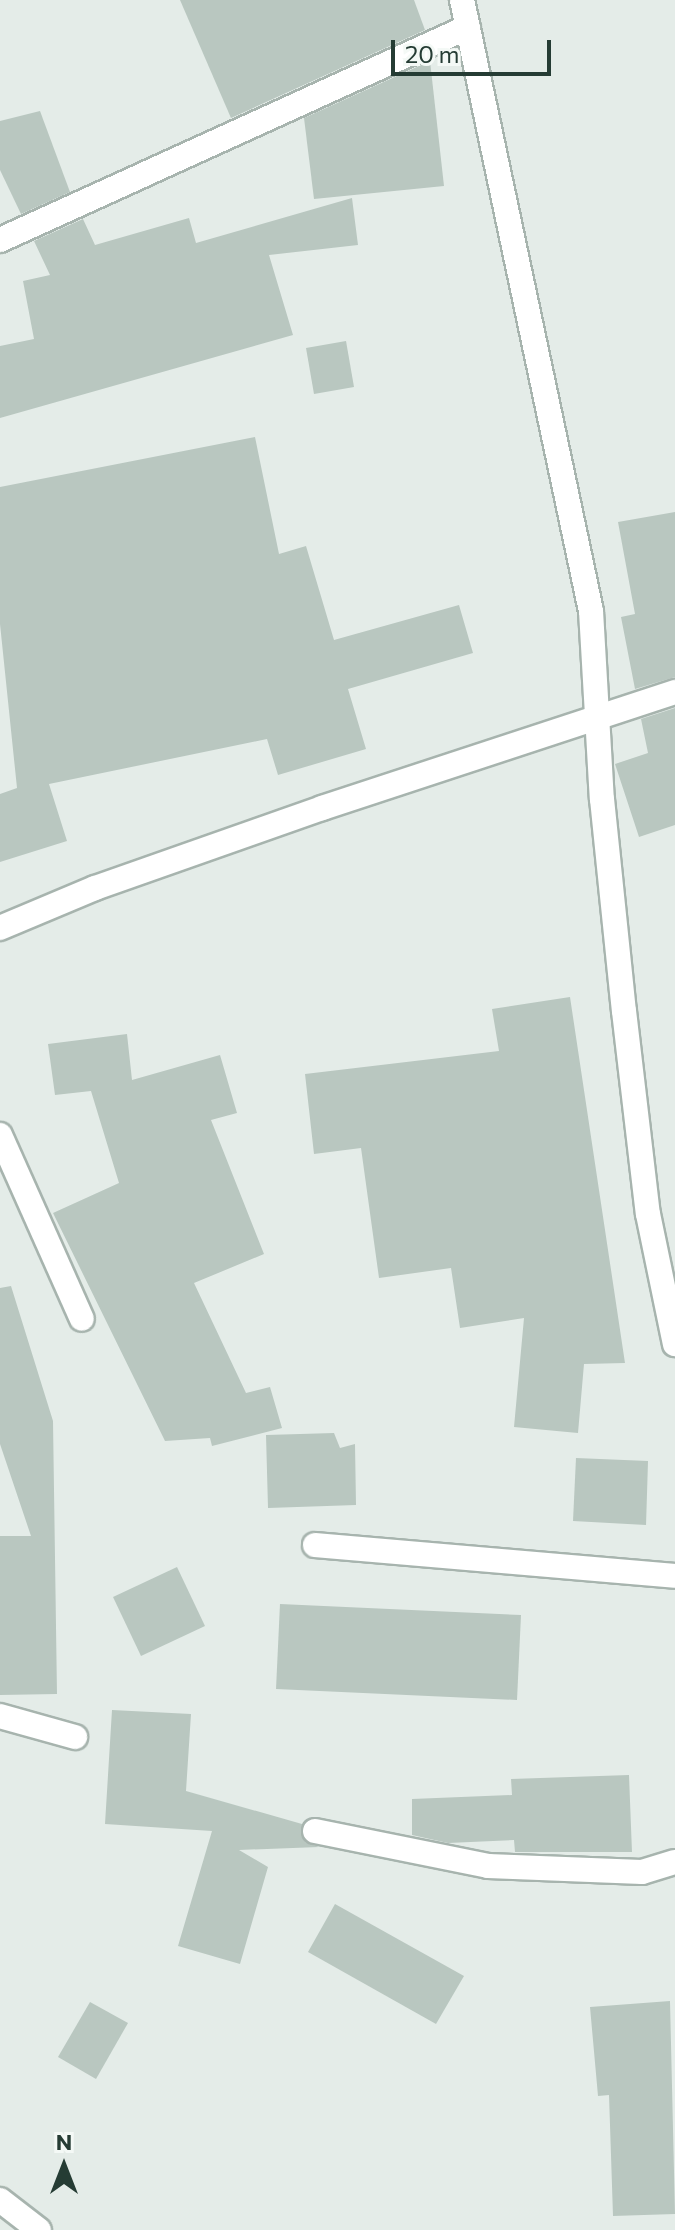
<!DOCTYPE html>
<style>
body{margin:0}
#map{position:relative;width:675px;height:2230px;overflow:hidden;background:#e4ece8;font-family:Commissioner,sans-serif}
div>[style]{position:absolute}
.building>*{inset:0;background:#b9c7c0}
.roads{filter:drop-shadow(2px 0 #a7b4ae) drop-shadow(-2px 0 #a7b4ae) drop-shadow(0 2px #a7b4ae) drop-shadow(0 -2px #a7b4ae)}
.minor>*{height:24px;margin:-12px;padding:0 12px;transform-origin:12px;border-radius:12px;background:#fff}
span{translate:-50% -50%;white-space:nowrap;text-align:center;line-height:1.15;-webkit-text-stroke:6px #f4f9f6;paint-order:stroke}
.north{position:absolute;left:24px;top:2126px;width:80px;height:80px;-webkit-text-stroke:6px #f4f9f6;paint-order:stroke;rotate:0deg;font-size:22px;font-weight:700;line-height:32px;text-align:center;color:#253c34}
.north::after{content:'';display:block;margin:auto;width:28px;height:36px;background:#253c34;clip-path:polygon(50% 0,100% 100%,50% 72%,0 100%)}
.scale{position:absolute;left:391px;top:40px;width:160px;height:36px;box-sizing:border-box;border:4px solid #253c34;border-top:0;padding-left:10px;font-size:24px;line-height:28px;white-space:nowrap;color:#253c34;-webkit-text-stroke:6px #f4f9f6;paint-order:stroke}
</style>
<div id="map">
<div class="building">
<div style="clip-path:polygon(180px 0,414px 0,425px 30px,231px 118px)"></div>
<div style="clip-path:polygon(430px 61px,444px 186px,314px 199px,304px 118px)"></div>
<div style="clip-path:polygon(40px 111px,70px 192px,21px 214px,0 170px,0 121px)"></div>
<div style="clip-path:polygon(352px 198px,358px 245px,269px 255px,293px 335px,0 418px,0 346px,34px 339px,23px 281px,50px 275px,34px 241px,83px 219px,95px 245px,189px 218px,196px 243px)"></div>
<div style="clip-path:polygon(346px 341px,354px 387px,314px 394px,306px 348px)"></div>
<div style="clip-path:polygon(255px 437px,279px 554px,306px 546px,334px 640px,459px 605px,473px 653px,348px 689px,366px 749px,278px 775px,267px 739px,49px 784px,67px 841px,0 862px,0 794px,17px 788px,0 624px,0 487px)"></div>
<div style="clip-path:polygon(675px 512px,675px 677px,635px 689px,621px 617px,635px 614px,618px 522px)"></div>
<div style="clip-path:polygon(675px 708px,675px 825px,639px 837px,615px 764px,648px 753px,641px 719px)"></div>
<div style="clip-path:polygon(570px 997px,625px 1363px,584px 1364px,578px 1433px,514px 1427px,524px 1318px,460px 1328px,451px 1268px,379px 1278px,361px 1148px,314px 1154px,305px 1074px,499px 1051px,492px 1009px)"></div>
<div style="clip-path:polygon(127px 1034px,132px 1080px,220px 1055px,237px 1113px,211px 1120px,264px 1254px,194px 1283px,246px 1393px,270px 1387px,282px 1428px,212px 1446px,210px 1438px,165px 1441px,53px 1213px,119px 1183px,91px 1091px,55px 1095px,48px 1044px)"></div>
<div style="clip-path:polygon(11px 1286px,53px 1421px,57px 1694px,0 1695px,0 1536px,31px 1536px,0 1444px,0 1288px)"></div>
<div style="clip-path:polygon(334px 1433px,340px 1448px,355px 1444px,356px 1505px,268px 1508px,266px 1435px)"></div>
<div style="clip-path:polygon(576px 1458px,648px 1461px,646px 1525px,573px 1521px)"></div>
<div style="clip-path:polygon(177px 1567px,205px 1626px,141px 1656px,113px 1597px)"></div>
<div style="clip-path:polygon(280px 1604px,521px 1615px,517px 1700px,276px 1689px)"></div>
<div style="clip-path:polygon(112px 1710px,191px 1714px,186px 1791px,302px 1824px,305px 1842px,319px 1847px,239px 1850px,268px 1867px,240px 1964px,178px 1946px,212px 1831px,105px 1824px)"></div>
<div style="clip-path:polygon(629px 1775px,632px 1852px,515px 1852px,514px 1840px,448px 1843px,412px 1835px,412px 1799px,512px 1795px,511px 1779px)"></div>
<div style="clip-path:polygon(335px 1904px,464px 1976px,436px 2024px,308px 1952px)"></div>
<div style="clip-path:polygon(670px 2001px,675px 2214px,613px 2216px,609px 2095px,598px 2096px,590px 2007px)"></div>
<div style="clip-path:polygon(90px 2002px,128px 2023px,96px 2079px,58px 2057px)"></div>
</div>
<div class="roads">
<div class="minor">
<div style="left:462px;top:0;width:624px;rotate:78.08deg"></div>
<div style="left:591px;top:611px;width:188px;rotate:86.7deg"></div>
<div style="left:602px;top:799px;width:213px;rotate:84.1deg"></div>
<div style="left:624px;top:1011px;width:204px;rotate:83.3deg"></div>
<div style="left:648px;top:1214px;width:133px;rotate:78.3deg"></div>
<div style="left:0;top:240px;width:514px;rotate:-24.47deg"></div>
<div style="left:0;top:928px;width:103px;rotate:-22.8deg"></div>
<div style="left:95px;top:888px;width:241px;rotate:-19.4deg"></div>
<div style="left:322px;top:808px;width:372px;rotate:-18.2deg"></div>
<div style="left:0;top:1135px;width:201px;rotate:66deg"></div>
<div style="left:315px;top:1545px;width:361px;rotate:4.9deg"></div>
<div style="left:0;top:1716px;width:78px;rotate:15.6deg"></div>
<div style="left:315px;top:1831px;width:177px;rotate:11.4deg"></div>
<div style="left:488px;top:1866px;width:154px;rotate:2.2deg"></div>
<div style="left:642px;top:1872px;width:34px;rotate:-17deg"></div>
<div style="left:0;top:2200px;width:49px;rotate:37.6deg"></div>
</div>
</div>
<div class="north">N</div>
<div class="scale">20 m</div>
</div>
